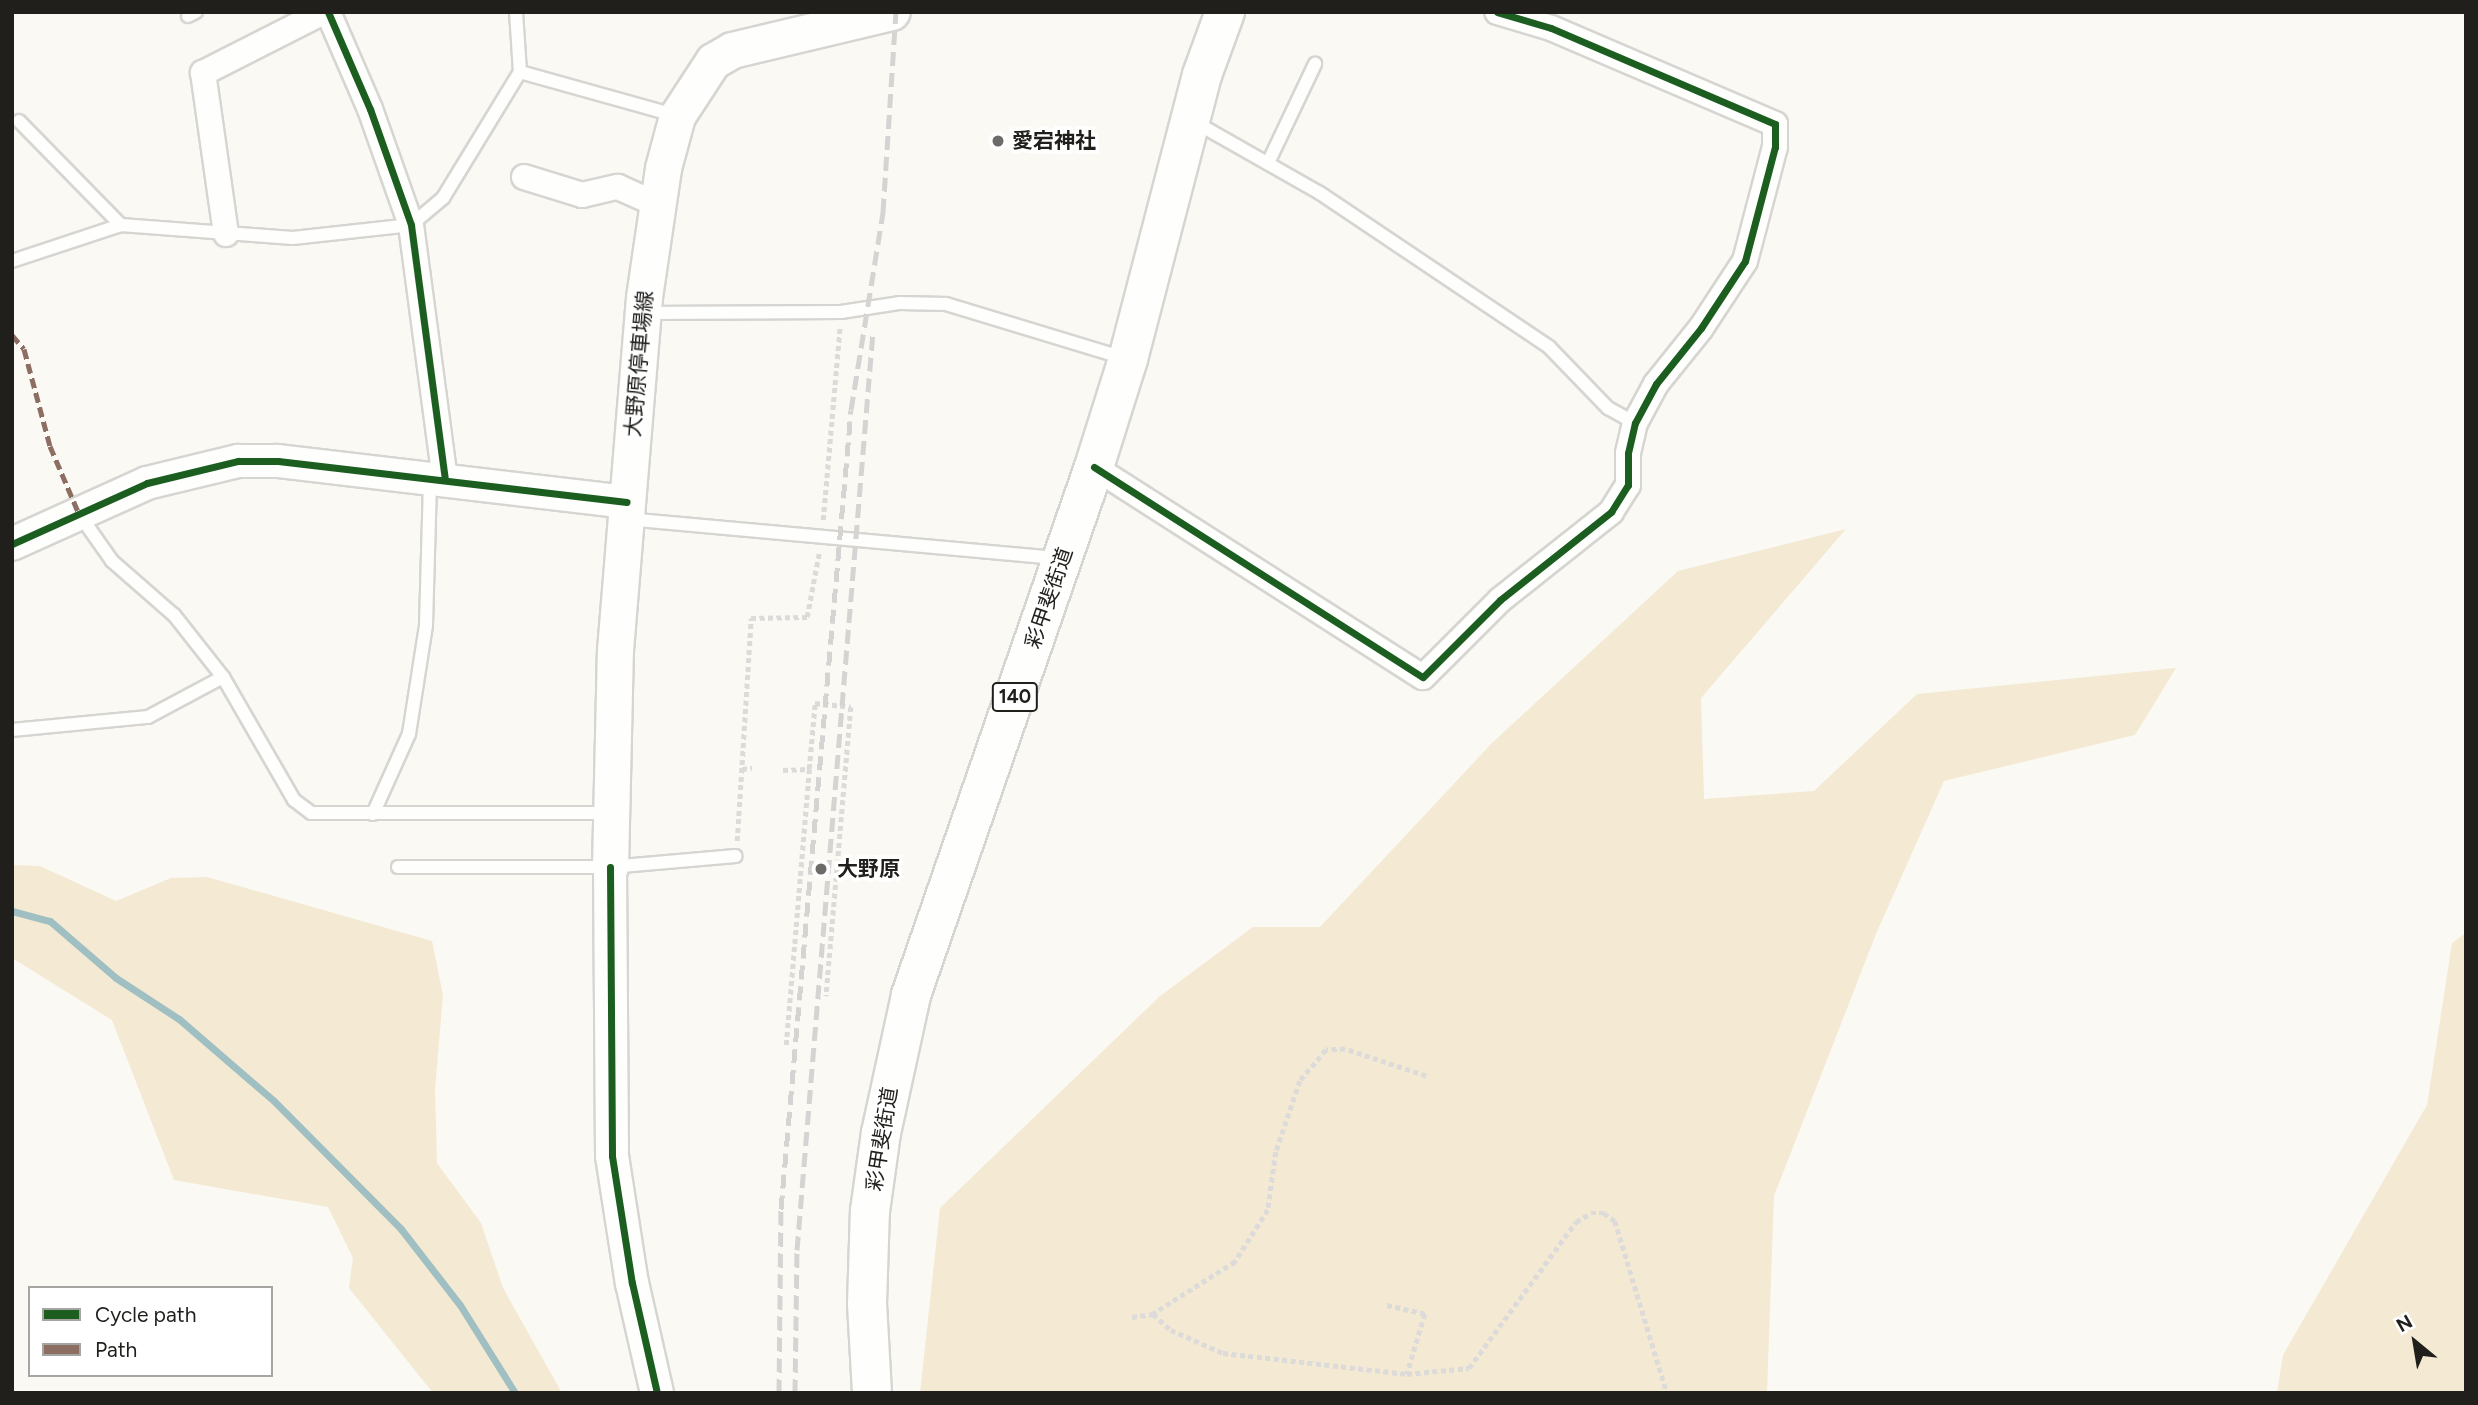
<!DOCTYPE html>
<meta charset="utf-8">
<style>
body{margin:0}
#map{position:relative;width:2478px;height:1405px;overflow:hidden;background:#fbf9f4;font-family:Figtree,"Noto Sans JP",sans-serif}
div>[style]{position:absolute}
.green>*{inset:0;background:#f4e9d3}
.stream>*{height:7px;margin:-3.5px;padding:0 3.5px;transform-origin:3.5px;border-radius:3.5px;background:#9fbfc2}
.path>*{height:4.5px;margin-top:-2.25px;transform-origin:0;background:repeating-linear-gradient(90deg,#dcdbda 0 5px,transparent 0 8.5px)}
.roads{filter:drop-shadow(2px 0 #d7d5d1) drop-shadow(-2px 0 #d7d5d1) drop-shadow(0 2px #d7d5d1) drop-shadow(0 -2px #d7d5d1)}
.service>*{height:12px;margin:-6px;padding:0 6px;transform-origin:6px;border-radius:6px;background:#fefefd}
.minor>*{height:24px;margin:-12px;padding:0 12px;transform-origin:12px;border-radius:12px;background:#fefefd}
.tertiary>*{height:32px;margin:-16px;padding:0 16px;transform-origin:16px;border-radius:16px;background:#fefefd}
.secondary>*{height:35px;margin:-17.5px;padding:0 17.5px;transform-origin:17.5px;border-radius:17.5px;background:#fefefd}
.trunk>*{height:38px;margin:-19px;padding:0 19px;transform-origin:19px;border-radius:19px;background:#fefefd}
.rail>*{height:5px;margin-top:-2.5px;transform-origin:0;background:repeating-linear-gradient(90deg,#d5d4d2 0 14px,transparent 0 21px)}
.quiet>*{height:5px;margin-top:-2.5px;transform-origin:0;background:repeating-linear-gradient(90deg,#8d6e63 0 10px,transparent 0 15px)}
.cycleway>*{height:7px;margin:-3.5px;padding:0 3.5px;transform-origin:3.5px;border-radius:3.5px;background:#1b5e20}
.dots>*{width:19px;height:19px;translate:-50% -50%;box-sizing:border-box;border:4px solid #fff;border-radius:50%}
span{translate:-50% -50%;white-space:nowrap;text-align:center;line-height:1.15;-webkit-text-stroke:7px #fff;paint-order:stroke}
.shield-label span{padding:2px 5px;background:#fff;border:2px solid;border-radius:5px;-webkit-text-stroke-width:0}
.shield-label{font-size:19px;color:#211f1c;font-weight:700}
.poi-label{font-size:21px;color:#211f1c;font-weight:700}
.left{translate:0 -50%;text-align:left}
.street-label{font-size:21px;color:#211f1c}
.frame{position:absolute;inset:0;border:14px solid #211f1c;pointer-events:none}
.legend{position:absolute;left:28px;top:1286px;width:245px;height:91px;box-sizing:border-box;background:#fff;border:2px solid #a6a5a4;margin:0;padding:9px 12px;list-style:none;font-size:21px;color:#211f1c}
.legend li{display:flex;align-items:center;gap:14px;height:35px}
.legend b{width:35px;border:2px solid #a6a5a4}
.north{position:absolute;left:2380px;top:1307px;width:70px;height:70px;-webkit-text-stroke:5px #fff;paint-order:stroke;rotate:330deg;font-size:19px;font-weight:700;line-height:28px;text-align:center;color:#211f1c}
.north::after{content:'';display:block;margin:auto;width:24px;height:32px;background:#211f1c;clip-path:polygon(50% 0,100% 100%,50% 72%,0 100%)}
</style>
<div id="map">
<div class="green">
<div style="clip-path:polygon(1846px 529px,1701px 698px,1704px 799px,1814px 791px,1917px 694px,2176px 668px,2135px 735px,1944px 781px,1876px 934px,1774px 1196px,1767px 1393px,920px 1393px,940px 1208px,1160px 996px,1253px 927px,1320px 927px,1492px 743px,1678px 571px)"></div>
<div style="clip-path:polygon(12px 865px,40px 866px,116px 901px,171px 878px,207px 877px,432px 941px,443px 995px,435px 1090px,437px 1163px,481px 1223px,503px 1288px,562px 1393px,433px 1393px,349px 1288px,353px 1258px,328px 1207px,174px 1180px,112px 1020px,12px 958px)"></div>
<div style="clip-path:polygon(2466px 933px,2466px 1393px,2277px 1393px,2283px 1355px,2427px 1105px,2452px 943px)"></div>
</div>
<div class="stream">
<div style="left:12px;top:911px;width:39px;rotate:15deg"></div>
<div style="left:50px;top:921px;width:87px;rotate:40.8deg"></div>
<div style="left:116px;top:978px;width:75px;rotate:33.1deg"></div>
<div style="left:179px;top:1019px;width:125px;rotate:40.8deg"></div>
<div style="left:274px;top:1101px;width:180px;rotate:45.2deg"></div>
<div style="left:401px;top:1229px;width:96px;rotate:52.2deg"></div>
<div style="left:460px;top:1305px;width:104px;rotate:58deg"></div>
</div>
<div class="path">
<div style="left:823px;top:520px;width:195px;rotate:-85deg"></div>
<div style="left:742px;top:769px;width:10px;rotate:-6deg"></div>
<div style="left:783px;top:770px;width:26px;rotate:-2deg"></div>
<div style="left:809px;top:769px;width:66px;rotate:-84.8deg"></div>
<div style="left:815px;top:703px;width:36px;rotate:6deg"></div>
<div style="left:851px;top:707px;width:290px;rotate:94.9deg"></div>
<div style="left:737px;top:841px;width:223px;rotate:-86.4deg"></div>
<div style="left:751px;top:618px;width:56px;rotate:-1deg"></div>
<div style="left:807px;top:617px;width:65px;rotate:-79.4deg"></div>
<div style="left:786px;top:1045px;width:277px;rotate:-85.2deg"></div>
<div style="left:1426px;top:1076px;width:85px;rotate:-161.6deg"></div>
<div style="left:1345px;top:1049px;width:19px;rotate:177deg"></div>
<div style="left:1326px;top:1050px;width:40px;rotate:130deg"></div>
<div style="left:1300px;top:1081px;width:75px;rotate:108.7deg"></div>
<div style="left:1276px;top:1152px;width:59px;rotate:97.9deg"></div>
<div style="left:1268px;top:1210px;width:62px;rotate:122.4deg"></div>
<div style="left:1235px;top:1262px;width:97px;rotate:147.6deg"></div>
<div style="left:1153px;top:1314px;width:24px;rotate:42deg"></div>
<div style="left:1171px;top:1330px;width:57px;rotate:23.9deg"></div>
<div style="left:1223px;top:1353px;width:185px;rotate:6.5deg"></div>
<div style="left:1407px;top:1374px;width:62px;rotate:-5.5deg"></div>
<div style="left:1469px;top:1368px;width:181px;rotate:-53.8deg"></div>
<div style="left:1576px;top:1222px;width:17px;rotate:-31deg"></div>
<div style="left:1591px;top:1213px;width:13px"></div>
<div style="left:1604px;top:1213px;width:14px;rotate:36deg"></div>
<div style="left:1615px;top:1221px;width:180px;rotate:73.2deg"></div>
<div style="left:1387px;top:1305px;width:39px;rotate:13deg"></div>
<div style="left:1425px;top:1314px;width:63px;rotate:106.7deg"></div>
<div style="left:1132px;top:1317px;width:21px;rotate:-8deg"></div>
</div>
<div class="roads">
<div class="service">
<div style="left:188px;top:16px;width:9px;rotate:-27deg"></div>
<div style="left:520px;top:72px;width:160px;rotate:15.6deg"></div>
<div style="left:19px;top:121px;width:146px;rotate:45.6deg"></div>
<div style="left:121px;top:225px;width:172px;rotate:4.3deg"></div>
<div style="left:293px;top:238px;width:119px;rotate:-6.3deg"></div>
<div style="left:411px;top:225px;width:42px;rotate:-40.2deg"></div>
<div style="left:443px;top:198px;width:148px;rotate:-58.6deg"></div>
<div style="left:520px;top:72px;width:60px;rotate:-93.8deg"></div>
<div style="left:1193px;top:121px;width:146px;rotate:29.6deg"></div>
<div style="left:1320px;top:193px;width:276px;rotate:33.9deg"></div>
<div style="left:1549px;top:347px;width:85px;rotate:46deg"></div>
<div style="left:1608px;top:408px;width:31px;rotate:29deg"></div>
<div style="left:1268px;top:163px;width:110px;rotate:-64.6deg"></div>
<div style="left:12px;top:261px;width:115px;rotate:-18.3deg"></div>
<div style="left:644px;top:313px;width:197px;rotate:-0.3deg"></div>
<div style="left:841px;top:312px;width:60px;rotate:-8.7deg"></div>
<div style="left:900px;top:303px;width:46px;rotate:1.2deg"></div>
<div style="left:946px;top:304px;width:186px;rotate:16.9deg"></div>
<div style="left:79px;top:514px;width:57px;rotate:54.9deg"></div>
<div style="left:112px;top:561px;width:82px;rotate:41.1deg"></div>
<div style="left:174px;top:615px;width:79px;rotate:51.7deg"></div>
<div style="left:223px;top:677px;width:142px;rotate:60deg"></div>
<div style="left:294px;top:800px;width:21px;rotate:37deg"></div>
<div style="left:311px;top:813px;width:299px"></div>
<div style="left:627px;top:519px;width:433px;rotate:5.2deg"></div>
<div style="left:12px;top:730px;width:137px;rotate:-5.5deg"></div>
<div style="left:148px;top:717px;width:85px;rotate:-28.1deg"></div>
<div style="left:373px;top:814px;width:88px;rotate:-65.8deg"></div>
<div style="left:409px;top:734px;width:110px;rotate:-81.1deg"></div>
<div style="left:426px;top:625px;width:145px;rotate:-88.4deg"></div>
<div style="left:398px;top:867px;width:212px"></div>
<div style="left:610px;top:867px;width:126px;rotate:-5deg"></div>
</div>
<div class="minor">
<div style="left:328px;top:12px;width:106px;rotate:66.6deg"></div>
<div style="left:370px;top:109px;width:123px;rotate:70.5deg"></div>
<div style="left:411px;top:225px;width:257px;rotate:82.4deg"></div>
<div style="left:524px;top:177px;width:61px;rotate:17.2deg"></div>
<div style="left:582px;top:195px;width:37px;rotate:-13deg"></div>
<div style="left:618px;top:187px;width:42px;rotate:24.1deg"></div>
<div style="left:226px;top:234px;width:163px;rotate:-98.1deg"></div>
<div style="left:203px;top:73px;width:135px;rotate:-26.9deg"></div>
<div style="left:1094px;top:467px;width:390px;rotate:32.6deg"></div>
<div style="left:1423px;top:677px;width:109px;rotate:-45deg"></div>
<div style="left:1500px;top:600px;width:142px;rotate:-38.4deg"></div>
<div style="left:1611px;top:512px;width:32px;rotate:-58deg"></div>
<div style="left:1628px;top:485px;width:32px;rotate:-90deg"></div>
<div style="left:1628px;top:453px;width:31px;rotate:-77deg"></div>
<div style="left:1635px;top:423px;width:44px;rotate:-61.7deg"></div>
<div style="left:1656px;top:384px;width:72px;rotate:-51.2deg"></div>
<div style="left:1701px;top:328px;width:80px;rotate:-56.7deg"></div>
<div style="left:1745px;top:261px;width:118px;rotate:-75.3deg"></div>
<div style="left:1775px;top:147px;width:23px;rotate:-90deg"></div>
<div style="left:1775px;top:124px;width:244px;rotate:-156.8deg"></div>
<div style="left:1551px;top:28px;width:56px;rotate:-163.5deg"></div>
</div>
<div class="tertiary">
<div style="left:12px;top:544px;width:148px;rotate:-24.3deg"></div>
<div style="left:147px;top:483px;width:94px;rotate:-13.6deg"></div>
<div style="left:238px;top:461px;width:40px"></div>
<div style="left:278px;top:461px;width:351px;rotate:6.7deg"></div>
<div style="left:610px;top:867px;width:289px;rotate:89.6deg"></div>
<div style="left:612px;top:1156px;width:129px;rotate:81.1deg"></div>
<div style="left:632px;top:1283px;width:113px;rotate:77.2deg"></div>
</div>
<div class="secondary">
<div style="left:610px;top:867px;width:217px;rotate:-88.7deg"></div>
<div style="left:615px;top:650px;width:354px;rotate:-85.3deg"></div>
<div style="left:644px;top:297px;width:130px;rotate:-81.6deg"></div>
<div style="left:663px;top:168px;width:54px;rotate:-74.9deg"></div>
<div style="left:677px;top:116px;width:66px;rotate:-56.8deg"></div>
<div style="left:713px;top:61px;width:22px;rotate:-30deg"></div>
<div style="left:732px;top:50px;width:164px;rotate:-13.4deg"></div>
</div>
<div class="trunk">
<div style="left:872px;top:1393px;width:89px;rotate:-93.2deg"></div>
<div style="left:867px;top:1304px;width:93px;rotate:-88.2deg"></div>
<div style="left:870px;top:1211px;width:79px;rotate:-82deg"></div>
<div style="left:881px;top:1133px;width:141px;rotate:-77.7deg"></div>
<div style="left:911px;top:995px;width:559px;rotate:-70.88deg"></div>
<div style="left:1094px;top:467px;width:113px;rotate:-72.5deg"></div>
<div style="left:1128px;top:359px;width:293px;rotate:-75.4deg"></div>
<div style="left:1202px;top:75px;width:67px;rotate:-69.9deg"></div>
</div>
</div>
<div class="rail">
<div style="left:779px;top:1393px;width:184px;rotate:-89.4deg"></div>
<div style="left:781px;top:1209px;width:802px;rotate:-84.99deg"></div>
<div style="left:851px;top:410px;width:201px;rotate:-80.8deg"></div>
<div style="left:883px;top:212px;width:200px;rotate:-86.3deg"></div>
<div style="left:795px;top:1393px;width:143px;rotate:-89.2deg"></div>
<div style="left:797px;top:1250px;width:922px;rotate:-85.27deg"></div>
</div>
<div class="quiet">
<div style="left:12px;top:335px;width:18px;rotate:49deg"></div>
<div style="left:24px;top:349px;width:100px;rotate:75deg"></div>
<div style="left:50px;top:446px;width:74px;rotate:66.9deg"></div>
</div>
<div class="cycleway">
<div style="left:328px;top:12px;width:106px;rotate:66.6deg"></div>
<div style="left:370px;top:109px;width:123px;rotate:70.5deg"></div>
<div style="left:411px;top:225px;width:257px;rotate:82.4deg"></div>
<div style="left:1094px;top:467px;width:390px;rotate:32.6deg"></div>
<div style="left:1423px;top:677px;width:109px;rotate:-45deg"></div>
<div style="left:1500px;top:600px;width:142px;rotate:-38.4deg"></div>
<div style="left:1611px;top:512px;width:32px;rotate:-58deg"></div>
<div style="left:1628px;top:485px;width:32px;rotate:-90deg"></div>
<div style="left:1628px;top:453px;width:31px;rotate:-77deg"></div>
<div style="left:1635px;top:423px;width:44px;rotate:-61.7deg"></div>
<div style="left:1656px;top:384px;width:72px;rotate:-51.2deg"></div>
<div style="left:1701px;top:328px;width:80px;rotate:-56.7deg"></div>
<div style="left:1745px;top:261px;width:118px;rotate:-75.3deg"></div>
<div style="left:1775px;top:147px;width:23px;rotate:-90deg"></div>
<div style="left:1775px;top:124px;width:244px;rotate:-156.8deg"></div>
<div style="left:1551px;top:28px;width:56px;rotate:-163.5deg"></div>
<div style="left:12px;top:544px;width:148px;rotate:-24.3deg"></div>
<div style="left:147px;top:483px;width:94px;rotate:-13.6deg"></div>
<div style="left:238px;top:461px;width:40px"></div>
<div style="left:278px;top:461px;width:351px;rotate:6.7deg"></div>
<div style="left:610px;top:867px;width:289px;rotate:89.6deg"></div>
<div style="left:612px;top:1156px;width:129px;rotate:81.1deg"></div>
<div style="left:632px;top:1283px;width:113px;rotate:77.2deg"></div>
</div>
<div class="dots">
<div style="left:998px;top:141px;background:#6d6b68"></div>
<div style="left:821px;top:869px;background:#6d6b68"></div>
</div>
<div class="shield-label">
<span style="left:1015px;top:697px">140</span>
</div>
<div class="poi-label">
<span class="left" style="left:1012px;top:141px">愛宕神社</span>
<span class="left" style="left:837px;top:869px">大野原</span>
</div>
<div class="street-label">
<span style="left:639px;top:364px;rotate:-85deg">大野原停車場線</span>
<span style="left:1049px;top:598px;rotate:-71deg">彩甲斐街道</span>
<span style="left:882px;top:1139px;rotate:-81deg">彩甲斐街道</span>
</div>
<div class="frame"></div>
<ul class="legend">
<li><b style="height:9px;background:#1b5e20"></b>Cycle path</li>
<li><b style="height:9px;background:#8d6e63"></b>Path</li>
</ul>
<div class="north">N</div>
</div>
